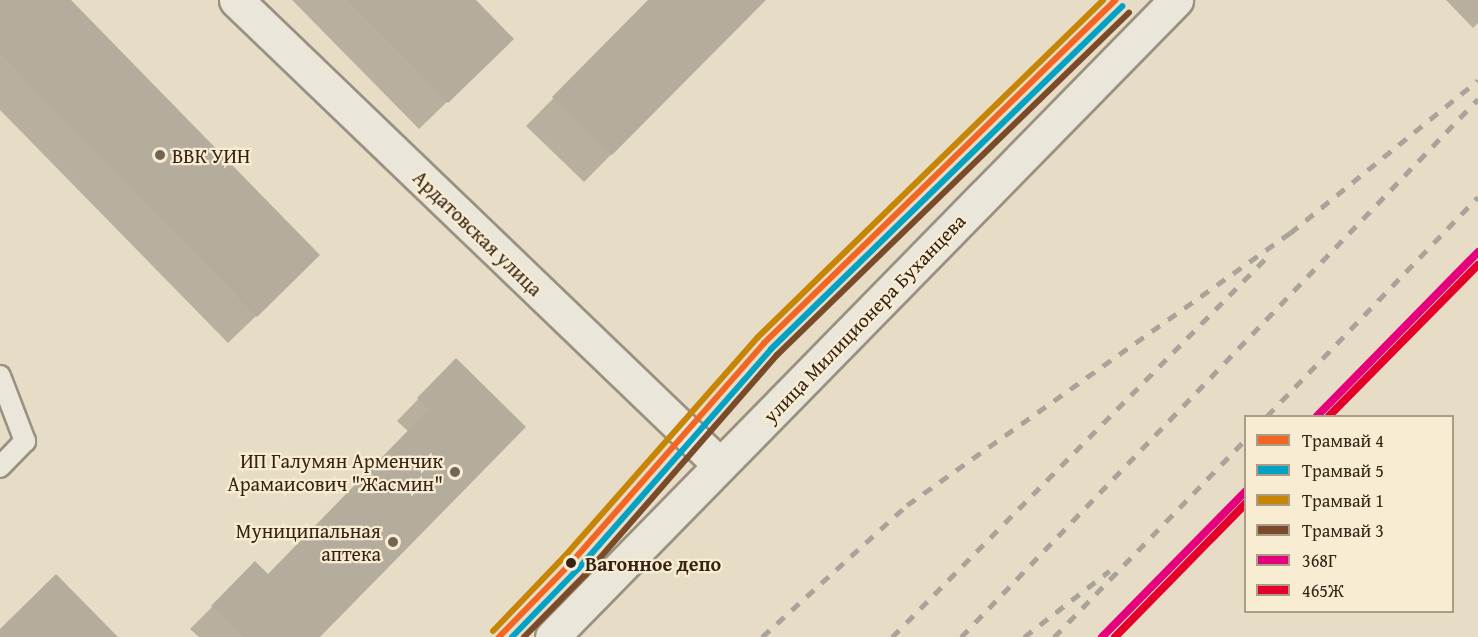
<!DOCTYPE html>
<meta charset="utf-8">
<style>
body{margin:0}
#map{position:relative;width:1478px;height:637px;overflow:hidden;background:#e7ddc6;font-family:"Gentium Book Plus",serif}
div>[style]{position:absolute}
.shadow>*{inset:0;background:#0003}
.building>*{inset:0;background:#b4ac9c}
.roads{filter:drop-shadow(2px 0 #999182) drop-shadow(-2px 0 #999182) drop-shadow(0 2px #999182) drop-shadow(0 -2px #999182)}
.lane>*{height:20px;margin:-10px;padding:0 10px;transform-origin:10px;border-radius:10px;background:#ebe6da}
.street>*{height:33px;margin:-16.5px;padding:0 16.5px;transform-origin:16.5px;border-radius:16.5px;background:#ebe6da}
.rail>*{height:4.5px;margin-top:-2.25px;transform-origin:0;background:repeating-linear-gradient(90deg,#a9a39a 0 10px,transparent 0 20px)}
.rail-1>*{height:8px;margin:-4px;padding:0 4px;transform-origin:4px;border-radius:4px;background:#e5007d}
.rail-2>*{height:8px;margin:-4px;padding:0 4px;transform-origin:4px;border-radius:4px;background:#e4002b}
.tram-1>*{height:6px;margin:-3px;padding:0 3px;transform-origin:3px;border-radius:3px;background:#f26522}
.tram-2>*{height:6px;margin:-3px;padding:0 3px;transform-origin:3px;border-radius:3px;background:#03a2c5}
.tram-3>*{height:6px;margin:-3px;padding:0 3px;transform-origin:3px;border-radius:3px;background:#c78505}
.tram-4>*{height:6px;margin:-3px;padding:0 3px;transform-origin:3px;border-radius:3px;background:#7a4b2a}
.dots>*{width:16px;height:16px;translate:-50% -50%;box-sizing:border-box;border:3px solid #f8edd2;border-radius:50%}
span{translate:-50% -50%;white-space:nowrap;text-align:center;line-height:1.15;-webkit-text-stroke:4.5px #f8edd2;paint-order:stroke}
.poi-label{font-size:20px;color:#362315}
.left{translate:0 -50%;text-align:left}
.right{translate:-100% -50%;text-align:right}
.street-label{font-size:20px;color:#362315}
.stop-label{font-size:20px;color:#362315;font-weight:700}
.legend{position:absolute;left:1244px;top:415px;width:210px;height:198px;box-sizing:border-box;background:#f8edd2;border:2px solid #aa9c86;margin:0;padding:8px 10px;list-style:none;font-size:18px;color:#362315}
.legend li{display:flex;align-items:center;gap:12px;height:30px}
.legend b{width:30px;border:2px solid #aa9c86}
</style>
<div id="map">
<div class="shadow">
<div style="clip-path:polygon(0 0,69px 0,291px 282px,228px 343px,0 110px)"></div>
<div style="clip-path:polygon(292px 0,474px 0,484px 66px,419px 129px)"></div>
<div style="clip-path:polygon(650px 0,764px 0,584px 182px,526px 126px)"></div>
<div style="clip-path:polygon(1446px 0,1478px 0,1478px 23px,1473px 28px)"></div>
<div style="clip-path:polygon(456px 360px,318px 637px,199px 637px,190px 629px,255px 564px,268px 576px,409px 432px,397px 421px)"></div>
</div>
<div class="building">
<div style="clip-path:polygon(0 0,71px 0,320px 255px,257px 317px,0 54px)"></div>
<div style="clip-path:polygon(347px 0,476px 0,514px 39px,448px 103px)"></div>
<div style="clip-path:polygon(648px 0,766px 0,612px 155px,552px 97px)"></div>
<div style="clip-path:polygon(456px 358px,526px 427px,320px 637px,243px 637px,211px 606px,255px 561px,268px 574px,429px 409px,417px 398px)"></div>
<div style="clip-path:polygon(56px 574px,118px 637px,0 637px,0 629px)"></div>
</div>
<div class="roads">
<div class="lane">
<div style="left:0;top:376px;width:70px;rotate:69deg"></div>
<div style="left:25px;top:441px;width:36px;rotate:134deg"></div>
</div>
<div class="street">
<div style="left:236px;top:0;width:671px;rotate:43.85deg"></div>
<div style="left:552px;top:637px;width:892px;rotate:-45.59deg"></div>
</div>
</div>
<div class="rail">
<div style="left:1267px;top:416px;width:304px;rotate:-46.1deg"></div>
<div style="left:762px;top:637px;width:196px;rotate:-42.3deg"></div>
<div style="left:907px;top:505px;width:470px;rotate:-35.4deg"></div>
<div style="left:1290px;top:233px;width:242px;rotate:-39.1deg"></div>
<div style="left:892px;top:637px;width:531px;rotate:-45.38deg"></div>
<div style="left:961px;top:637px;width:746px;rotate:-46.14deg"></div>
<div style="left:1024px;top:637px;width:108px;rotate:-37.8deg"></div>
<div style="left:1054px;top:637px;width:276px;rotate:-45.9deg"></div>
</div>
<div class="rail-1">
<div style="left:1317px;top:416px;width:230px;rotate:-45.5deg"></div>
<div style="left:1102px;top:637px;width:205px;rotate:-45.4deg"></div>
</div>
<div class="rail-2">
<div style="left:1329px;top:416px;width:212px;rotate:-45.4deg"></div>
<div style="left:1115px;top:637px;width:187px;rotate:-45.6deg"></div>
</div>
<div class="tram-1">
<div style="left:499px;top:637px;width:103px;rotate:-45.8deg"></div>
<div style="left:571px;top:563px;width:293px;rotate:-48.7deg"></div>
<div style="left:764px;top:343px;width:491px;rotate:-44.3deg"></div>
</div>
<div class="tram-2">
<div style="left:512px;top:637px;width:95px;rotate:-45.9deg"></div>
<div style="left:578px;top:569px;width:293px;rotate:-48.7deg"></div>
<div style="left:771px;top:349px;width:491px;rotate:-44.3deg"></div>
</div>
<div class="tram-3">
<div style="left:493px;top:631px;width:103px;rotate:-46.2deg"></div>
<div style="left:564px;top:557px;width:293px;rotate:-48.6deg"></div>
<div style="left:758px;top:337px;width:482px;rotate:-44.3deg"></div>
</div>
<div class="tram-4">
<div style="left:524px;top:637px;width:87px;rotate:-45.5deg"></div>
<div style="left:585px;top:575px;width:292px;rotate:-48.9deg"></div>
<div style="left:777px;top:355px;width:491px;rotate:-44.2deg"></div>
</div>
<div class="dots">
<div style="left:160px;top:155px;background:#746453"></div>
<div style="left:455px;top:472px;background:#746453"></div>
<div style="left:393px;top:542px;background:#746453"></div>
<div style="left:571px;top:563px;background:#362315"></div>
</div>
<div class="poi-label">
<span class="left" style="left:172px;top:155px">ВВК УИН</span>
<span class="right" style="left:443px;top:472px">ИП Галумян Арменчик<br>Арамаисович "Жасмин"</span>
<span class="right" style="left:381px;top:542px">Муниципальная<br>аптека</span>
</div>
<div class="street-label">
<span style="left:478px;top:233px;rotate:44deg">Ардатовская улица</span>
<span style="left:864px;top:318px;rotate:-46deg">улица Милиционера Буханцева</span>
</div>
<div class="stop-label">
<span class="left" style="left:585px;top:563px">Вагонное депо</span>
</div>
<ul class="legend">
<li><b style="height:8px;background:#f26522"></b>Трамвай 4</li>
<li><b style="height:8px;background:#03a2c5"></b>Трамвай 5</li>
<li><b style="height:8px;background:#c78505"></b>Трамвай 1</li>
<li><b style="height:8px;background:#7a4b2a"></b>Трамвай 3</li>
<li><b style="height:8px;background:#e5007d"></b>368Г</li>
<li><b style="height:8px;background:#e4002b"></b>465Ж</li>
</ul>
</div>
